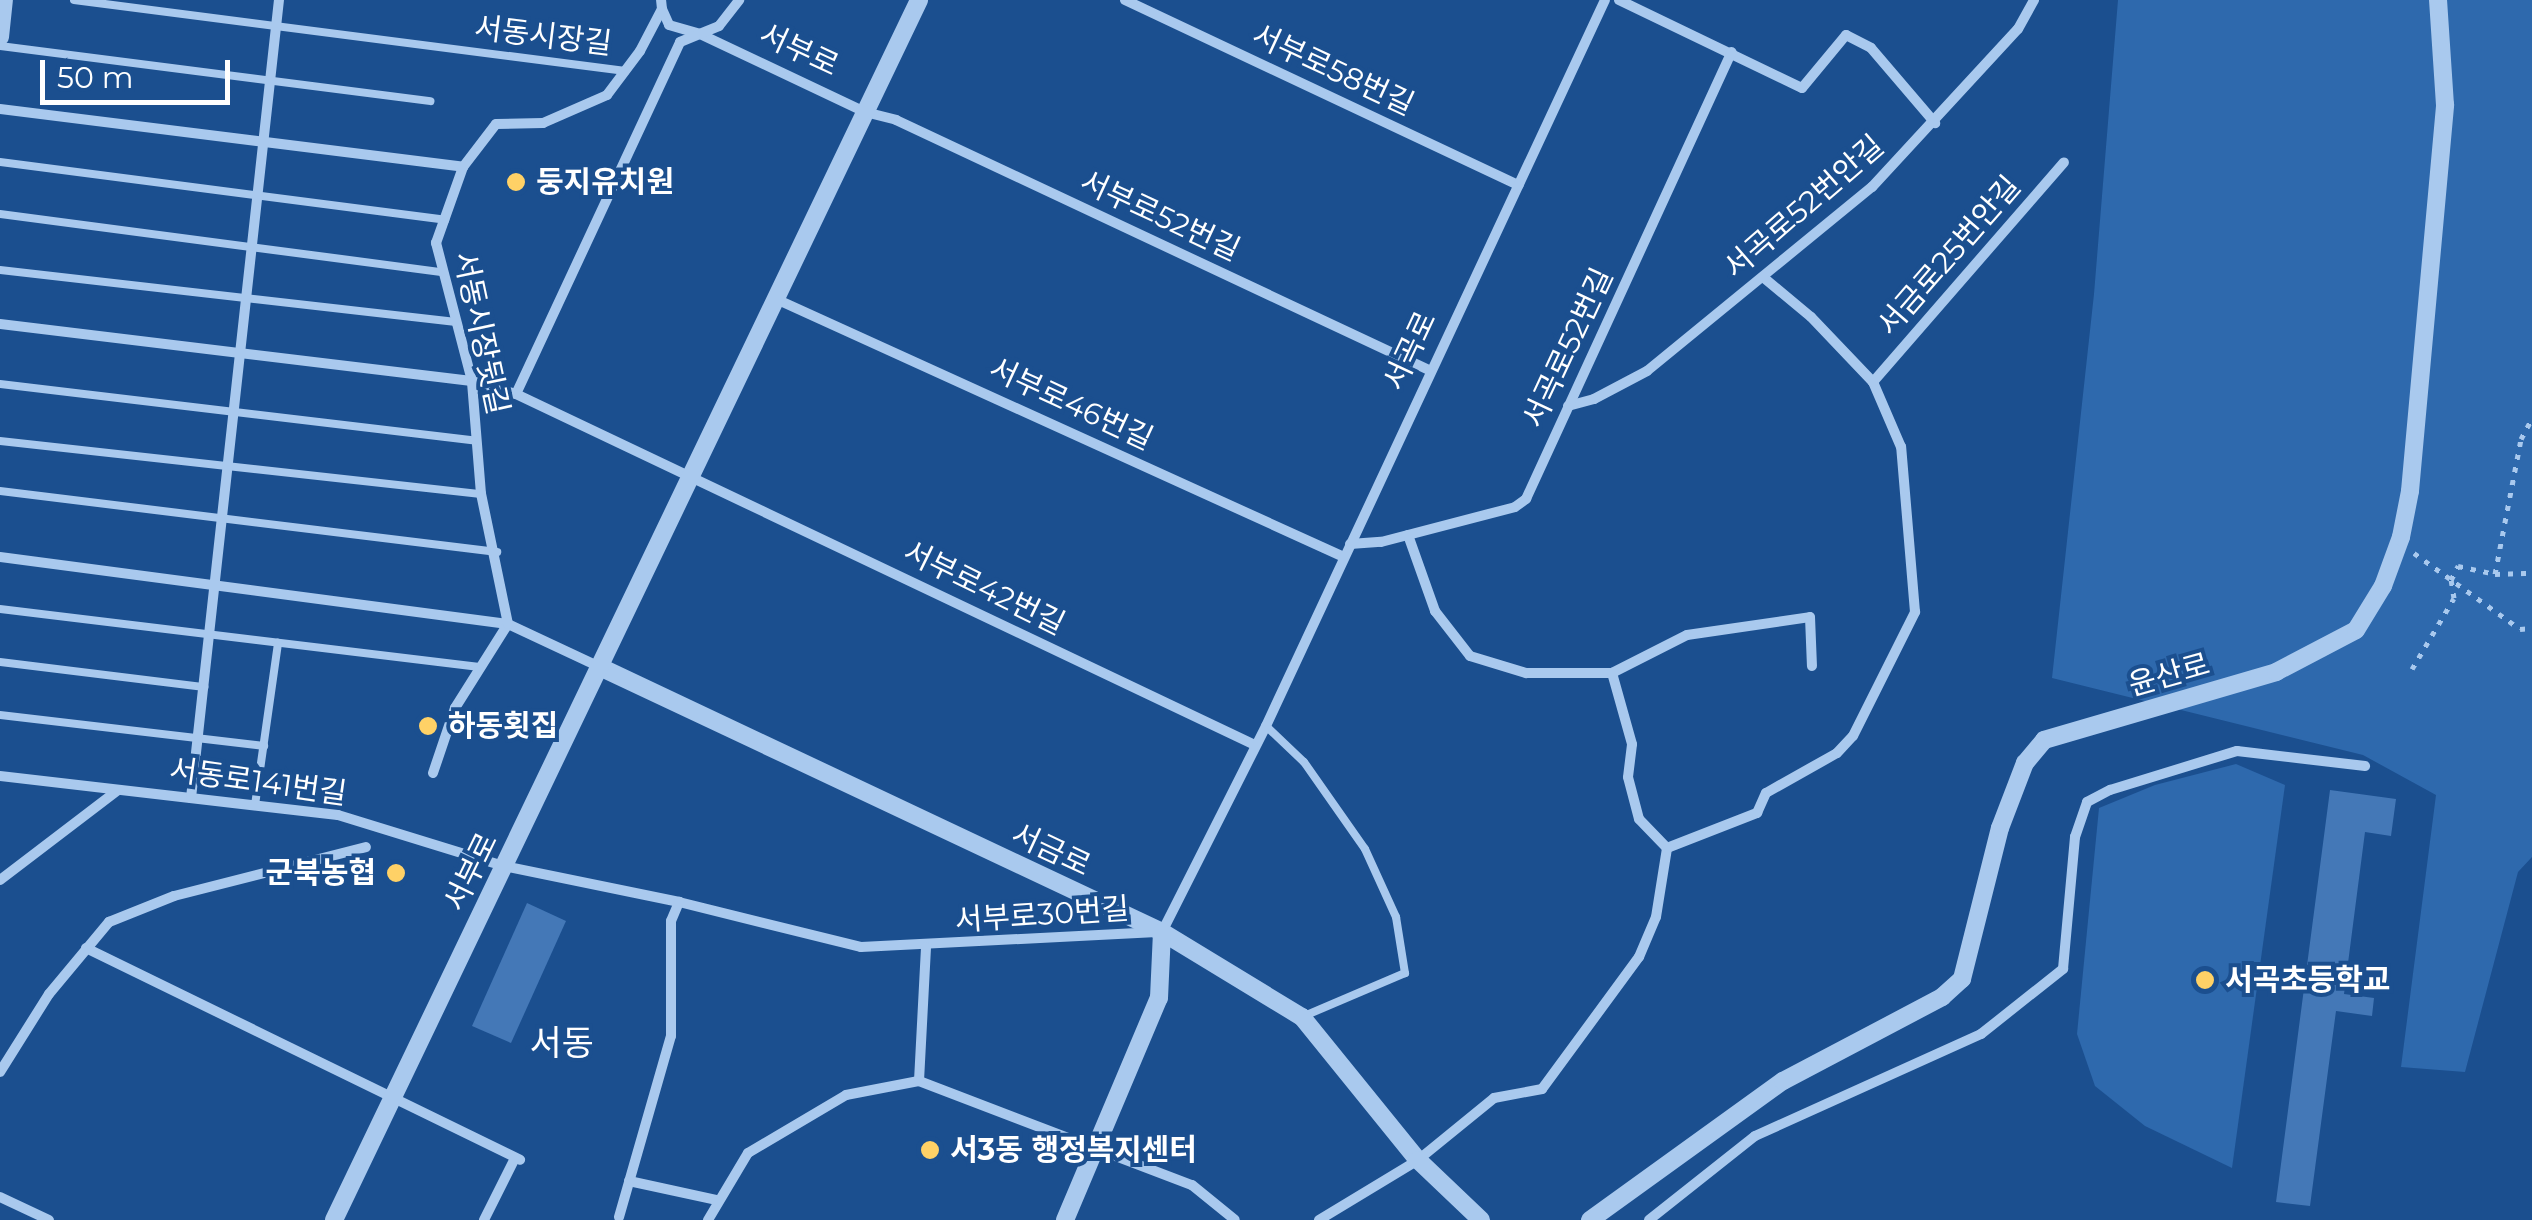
<!DOCTYPE html>
<meta charset="utf-8">
<style>
body{margin:0}
#map{position:relative;width:2532px;height:1220px;overflow:hidden;background:#1b4f8f;font-family:Montserrat,"Noto Sans KR",sans-serif}
div>[style]{position:absolute}
.green>*{inset:0;background:#2e69ad}
.building>*{inset:0;background:#4478b7}
.path>*{height:5px;margin-top:-2.5px;transform-origin:0;background:repeating-linear-gradient(90deg,#a9c9ee 0 5px,transparent 0 13px)}
.service>*{height:8px;margin:-4px;padding:0 4px;transform-origin:4px;border-radius:4px;background:#a9c9ee}
.minor>*{height:10px;margin:-5px;padding:0 5px;transform-origin:5px;border-radius:5px;background:#a9c9ee}
.tertiary>*{height:18px;margin:-9px;padding:0 9px;transform-origin:9px;border-radius:9px;background:#a9c9ee}
.dots>*{width:28px;height:28px;translate:-50% -50%;box-sizing:border-box;border:5px solid #1b4f8f;border-radius:50%}
span{translate:-50% -50%;white-space:nowrap;text-align:center;line-height:1.15;-webkit-text-stroke:8px #1b4f8f;paint-order:stroke}
.street-label{font-size:30px;color:#fff}
.poi-label{font-size:30px;color:#fff;font-weight:700}
.left{translate:0 -50%;text-align:left}
.right{translate:-100% -50%;text-align:right}
.quarter-label{font-size:35px;color:#fff}
.scale{position:absolute;left:40px;top:60px;width:190px;height:45px;box-sizing:border-box;border:5px solid #fff;border-top:0;padding-left:12px;font-size:30px;line-height:35px;white-space:nowrap;color:#fff;-webkit-text-stroke:8px #1b4f8f;paint-order:stroke}
</style>
<div id="map">
<div class="green">
<div style="clip-path:polygon(2118px 0,2532px 0,2532px 857px,2518px 872px,2465px 1072px,2401px 1067px,2436px 795px,2363px 755px,2052px 678px,2094px 294px)"></div>
<div style="clip-path:polygon(2236px 764px,2285px 785px,2232px 1168px,2145px 1126px,2095px 1086px,2077px 1034px,2099px 808px,2155px 785px)"></div>
</div>
<div class="building">
<div style="clip-path:polygon(2330px 790px,2396px 799px,2391px 836px,2365px 832px,2344px 994px,2374px 998px,2372px 1016px,2336px 1011px,2310px 1206px,2276px 1202px)"></div>
<div style="clip-path:polygon(527px 903px,566px 921px,511px 1043px,472px 1026px)"></div>
</div>
<div class="path">
<div style="left:2414px;top:553px;width:130px;rotate:35.6deg"></div>
<div style="left:2520px;top:629px;width:12px;rotate:-5deg"></div>
<div style="left:2495px;top:574px;width:137px;rotate:-79.1deg"></div>
<div style="left:2521px;top:439px;width:24px;rotate:-62deg"></div>
<div style="left:2412px;top:669px;width:82px;rotate:-59.4deg"></div>
<div style="left:2454px;top:598px;width:18px;rotate:-99deg"></div>
<div style="left:2451px;top:580px;width:16px;rotate:-63deg"></div>
<div style="left:2458px;top:566px;width:38px;rotate:12deg"></div>
<div style="left:2495px;top:574px;width:37px;rotate:-2deg"></div>
</div>
<div class="service">
<div style="left:74px;top:0;width:556px;rotate:7.34deg"></div>
<div style="left:0;top:46px;width:434px;rotate:7.3deg"></div>
<div style="left:0;top:162px;width:449px;rotate:7.4deg"></div>
<div style="left:0;top:214px;width:447px;rotate:7.5deg"></div>
<div style="left:0;top:270px;width:459px;rotate:6.5deg"></div>
<div style="left:0;top:384px;width:480px;rotate:6.8deg"></div>
<div style="left:0;top:441px;width:484px;rotate:6.3deg"></div>
<div style="left:0;top:491px;width:501px;rotate:7deg"></div>
<div style="left:0;top:609px;width:483px;rotate:6.9deg"></div>
<div style="left:0;top:662px;width:206px;rotate:7deg"></div>
<div style="left:0;top:715px;width:266px;rotate:6.7deg"></div>
<div style="left:1266px;top:726px;width:52px;rotate:43.5deg"></div>
<div style="left:1304px;top:762px;width:106px;rotate:55deg"></div>
<div style="left:1365px;top:849px;width:75px;rotate:65.5deg"></div>
<div style="left:1396px;top:917px;width:57px;rotate:80.9deg"></div>
<div style="left:1405px;top:973px;width:112px;rotate:156.9deg"></div>
<div style="left:255px;top:805px;width:164px;rotate:-81.9deg"></div>
</div>
<div class="minor">
<div style="left:1125px;top:0;width:435px;rotate:25.2deg"></div>
<div style="left:1619px;top:0;width:203px;rotate:25.7deg"></div>
<div style="left:1802px;top:88px;width:69px;rotate:-50.3deg"></div>
<div style="left:1846px;top:35px;width:28px;rotate:27deg"></div>
<div style="left:1871px;top:48px;width:99px;rotate:49.5deg"></div>
<div style="left:662px;top:9px;width:17px;rotate:66deg"></div>
<div style="left:669px;top:25px;width:32px;rotate:16deg"></div>
<div style="left:700px;top:34px;width:183px;rotate:25.3deg"></div>
<div style="left:865px;top:112px;width:32px;rotate:14deg"></div>
<div style="left:896px;top:120px;width:591px;rotate:25.13deg"></div>
<div style="left:0;top:109px;width:467px;rotate:7.1deg"></div>
<div style="left:776px;top:299px;width:624px;rotate:24.43deg"></div>
<div style="left:0;top:324px;width:475px;rotate:6.9deg"></div>
<div style="left:472px;top:381px;width:46px;rotate:16.5deg"></div>
<div style="left:516px;top:394px;width:818px;rotate:25.41deg"></div>
<div style="left:1873px;top:382px;width:291px;rotate:-49deg"></div>
<div style="left:516px;top:394px;width:388px;rotate:-65deg"></div>
<div style="left:680px;top:42px;width:42px;rotate:-22.3deg"></div>
<div style="left:719px;top:26px;width:33px;rotate:-52deg"></div>
<div style="left:1568px;top:406px;width:27px;rotate:-15deg"></div>
<div style="left:1594px;top:399px;width:60px;rotate:-27.8deg"></div>
<div style="left:1647px;top:371px;width:291px;rotate:-39.3deg"></div>
<div style="left:1872px;top:187px;width:215px;rotate:-47.3deg"></div>
<div style="left:2018px;top:29px;width:33px;rotate:-61deg"></div>
<div style="left:1408px;top:535px;width:81px;rotate:70.4deg"></div>
<div style="left:1435px;top:611px;width:57px;rotate:52.1deg"></div>
<div style="left:1470px;top:656px;width:59px;rotate:16.9deg"></div>
<div style="left:1526px;top:673px;width:86px"></div>
<div style="left:1350px;top:544px;width:31px;rotate:-4deg"></div>
<div style="left:1381px;top:542px;width:138px;rotate:-14.6deg"></div>
<div style="left:1515px;top:507px;width:14px;rotate:-36deg"></div>
<div style="left:1526px;top:499px;width:492px;rotate:-65.3deg"></div>
<div style="left:0;top:557px;width:512px;rotate:7.51deg"></div>
<div style="left:508px;top:624px;width:102px;rotate:25.1deg"></div>
<div style="left:433px;top:773px;width:69px;rotate:-71.3deg"></div>
<div style="left:455px;top:708px;width:99px;rotate:-57.8deg"></div>
<div style="left:508px;top:624px;width:133px;rotate:-101.7deg"></div>
<div style="left:481px;top:494px;width:113px;rotate:-94.6deg"></div>
<div style="left:472px;top:381px;width:143px;rotate:-104.6deg"></div>
<div style="left:436px;top:243px;width:81px;rotate:-70.4deg"></div>
<div style="left:463px;top:167px;width:54px;rotate:-52.5deg"></div>
<div style="left:496px;top:124px;width:47px;rotate:-1.2deg"></div>
<div style="left:543px;top:123px;width:70px;rotate:-23.6deg"></div>
<div style="left:607px;top:95px;width:55px;rotate:-53.1deg"></div>
<div style="left:640px;top:51px;width:47px;rotate:-62.4deg"></div>
<div style="left:662px;top:9px;width:9px;rotate:-96deg"></div>
<div style="left:0;top:776px;width:340px;rotate:6.6deg"></div>
<div style="left:338px;top:815px;width:174px;rotate:17.1deg"></div>
<div style="left:504px;top:866px;width:179px;rotate:11.6deg"></div>
<div style="left:679px;top:902px;width:187px;rotate:13.9deg"></div>
<div style="left:861px;top:947px;width:301px;rotate:-2.9deg"></div>
<div style="left:1162px;top:932px;width:231px;rotate:-63.2deg"></div>
<div style="left:1266px;top:726px;width:801px;rotate:-64.97deg"></div>
<div style="left:191px;top:798px;width:803px;rotate:-83.71deg"></div>
<div style="left:1667px;top:848px;width:97px;rotate:-21.3deg"></div>
<div style="left:1757px;top:813px;width:22px;rotate:-66deg"></div>
<div style="left:1766px;top:793px;width:81px;rotate:-29.4deg"></div>
<div style="left:1837px;top:753px;width:23px;rotate:-47deg"></div>
<div style="left:1853px;top:736px;width:139px;rotate:-63.4deg"></div>
<div style="left:1915px;top:612px;width:166px;rotate:-94.8deg"></div>
<div style="left:1901px;top:447px;width:71px;rotate:-113.3deg"></div>
<div style="left:1873px;top:382px;width:90px;rotate:-133.6deg"></div>
<div style="left:1811px;top:317px;width:62px;rotate:-140.2deg"></div>
<div style="left:0;top:880px;width:148px;rotate:-37.3deg"></div>
<div style="left:86px;top:948px;width:483px;rotate:26deg"></div>
<div style="left:0;top:1072px;width:92px;rotate:-57.9deg"></div>
<div style="left:49px;top:994px;width:94px;rotate:-50.2deg"></div>
<div style="left:109px;top:922px;width:70px;rotate:-21.8deg"></div>
<div style="left:174px;top:896px;width:198px;rotate:-14.3deg"></div>
<div style="left:919px;top:1081px;width:134px;rotate:-87deg"></div>
<div style="left:629px;top:1181px;width:89px;rotate:12.3deg"></div>
<div style="left:0;top:1197px;width:54px;rotate:25.1deg"></div>
<div style="left:619px;top:1217px;width:188px;rotate:-74deg"></div>
<div style="left:671px;top:1036px;width:115px;rotate:-90deg"></div>
<div style="left:671px;top:921px;width:21px;rotate:-67deg"></div>
<div style="left:484px;top:1220px;width:69px;rotate:-63.4deg"></div>
<div style="left:708px;top:1220px;width:78px;rotate:-59.2deg"></div>
<div style="left:748px;top:1153px;width:114px;rotate:-30.6deg"></div>
<div style="left:846px;top:1095px;width:74px;rotate:-10.9deg"></div>
<div style="left:919px;top:1081px;width:292px;rotate:20.9deg"></div>
<div style="left:1192px;top:1185px;width:55px;rotate:39.1deg"></div>
<div style="left:1319px;top:1220px;width:116px;rotate:-31.2deg"></div>
<div style="left:1418px;top:1160px;width:98px;rotate:-39.2deg"></div>
<div style="left:1494px;top:1098px;width:49px;rotate:-10.6deg"></div>
<div style="left:1542px;top:1089px;width:164px;rotate:-53.7deg"></div>
<div style="left:1639px;top:957px;width:43px;rotate:-67deg"></div>
<div style="left:1656px;top:917px;width:70px;rotate:-80.9deg"></div>
<div style="left:1667px;top:848px;width:40px;rotate:-134deg"></div>
<div style="left:1639px;top:819px;width:43px;rotate:-104.7deg"></div>
<div style="left:1628px;top:777px;width:33px;rotate:-83deg"></div>
<div style="left:1632px;top:744px;width:74px;rotate:-105.7deg"></div>
<div style="left:1612px;top:673px;width:84px;rotate:-26.9deg"></div>
<div style="left:1687px;top:635px;width:124px;rotate:-8.3deg"></div>
<div style="left:1810px;top:617px;width:49px;rotate:87.7deg"></div>
<div style="left:1649px;top:1220px;width:135px;rotate:-38.4deg"></div>
<div style="left:1755px;top:1136px;width:248px;rotate:-24.3deg"></div>
<div style="left:1981px;top:1034px;width:105px;rotate:-38.4deg"></div>
<div style="left:2063px;top:969px;width:133px;rotate:-84.8deg"></div>
<div style="left:2075px;top:837px;width:37px;rotate:-71deg"></div>
<div style="left:2087px;top:802px;width:26px;rotate:-28deg"></div>
<div style="left:2110px;top:790px;width:133px;rotate:-17.1deg"></div>
<div style="left:2237px;top:751px;width:129px;rotate:6.7deg"></div>
</div>
<div class="tertiary">
<div style="left:0;top:37px;width:37px;rotate:-84deg"></div>
<div style="left:602px;top:668px;width:619px;rotate:25.24deg"></div>
<div style="left:1162px;top:932px;width:164px;rotate:31.3deg"></div>
<div style="left:1302px;top:1017px;width:184px;rotate:51deg"></div>
<div style="left:1418px;top:1160px;width:87px;rotate:43.6deg"></div>
<div style="left:334px;top:1220px;width:1353px;rotate:-64.38deg"></div>
<div style="left:1065px;top:1220px;width:241px;rotate:-67.1deg"></div>
<div style="left:1159px;top:998px;width:66px;rotate:-87.4deg"></div>
<div style="left:1590px;top:1220px;width:238px;rotate:-35.8deg"></div>
<div style="left:1783px;top:1081px;width:180px;rotate:-27.8deg"></div>
<div style="left:1942px;top:997px;width:27px;rotate:-42deg"></div>
<div style="left:1962px;top:979px;width:156px;rotate:-75.9deg"></div>
<div style="left:2000px;top:828px;width:70px;rotate:-69deg"></div>
<div style="left:2025px;top:763px;width:30px;rotate:-50deg"></div>
<div style="left:2044px;top:740px;width:242px;rotate:-16.3deg"></div>
<div style="left:2276px;top:672px;width:90px;rotate:-27.7deg"></div>
<div style="left:2356px;top:630px;width:52px;rotate:-58.5deg"></div>
<div style="left:2383px;top:586px;width:52px;rotate:-69.8deg"></div>
<div style="left:2401px;top:537px;width:47px;rotate:-78.9deg"></div>
<div style="left:2410px;top:491px;width:388px;rotate:-84.8deg"></div>
<div style="left:2445px;top:105px;width:105px;rotate:-93.8deg"></div>
</div>
<div class="dots">
<div style="left:516px;top:182px;background:#ffd166"></div>
<div style="left:428px;top:726px;background:#ffd166"></div>
<div style="left:396px;top:873px;background:#ffd166"></div>
<div style="left:2205px;top:980px;background:#ffd166"></div>
<div style="left:930px;top:1150px;background:#ffd166"></div>
</div>
<div class="street-label">
<span style="left:543px;top:36px;rotate:7deg">서동시장길</span>
<span style="left:799px;top:50px;rotate:25deg">서부로</span>
<span style="left:1333px;top:70px;rotate:25deg">서부로58번길</span>
<span style="left:1804px;top:207px;rotate:-41deg">서곡로52번안길</span>
<span style="left:1160px;top:216px;rotate:25deg">서부로52번길</span>
<span style="left:1949px;top:256px;rotate:-49deg">서금로25번안길</span>
<span style="left:481px;top:333px;rotate:78deg">서동시장뒷길</span>
<span style="left:1568px;top:348px;rotate:-65deg">서곡로52번길</span>
<span style="left:1410px;top:351px;rotate:-65deg">서곡로</span>
<span style="left:1071px;top:404px;rotate:25deg">서부로46번길</span>
<span style="left:984px;top:588px;rotate:26deg">서부로42번길</span>
<span style="left:2169px;top:675px;rotate:-16deg">윤산로</span>
<span style="left:258px;top:782px;rotate:8deg">서동로141번길</span>
<span style="left:1051px;top:850px;rotate:25deg">서금로</span>
<span style="left:471px;top:872px;rotate:-64deg">서부로</span>
<span style="left:1042px;top:915px;rotate:-4deg">서부로30번길</span>
</div>
<div class="poi-label">
<span class="left" style="left:536px;top:182px">둥지유치원</span>
<span class="left" style="left:448px;top:726px">하동횟집</span>
<span class="right" style="left:376px;top:873px">군북농협</span>
<span class="left" style="left:2225px;top:980px">서곡초등학교</span>
<span class="left" style="left:950px;top:1150px">서3동 행정복지센터</span>
</div>
<div class="quarter-label">
<span style="left:562px;top:1043px">서동</span>
</div>
<div class="scale">50 m</div>
</div>
